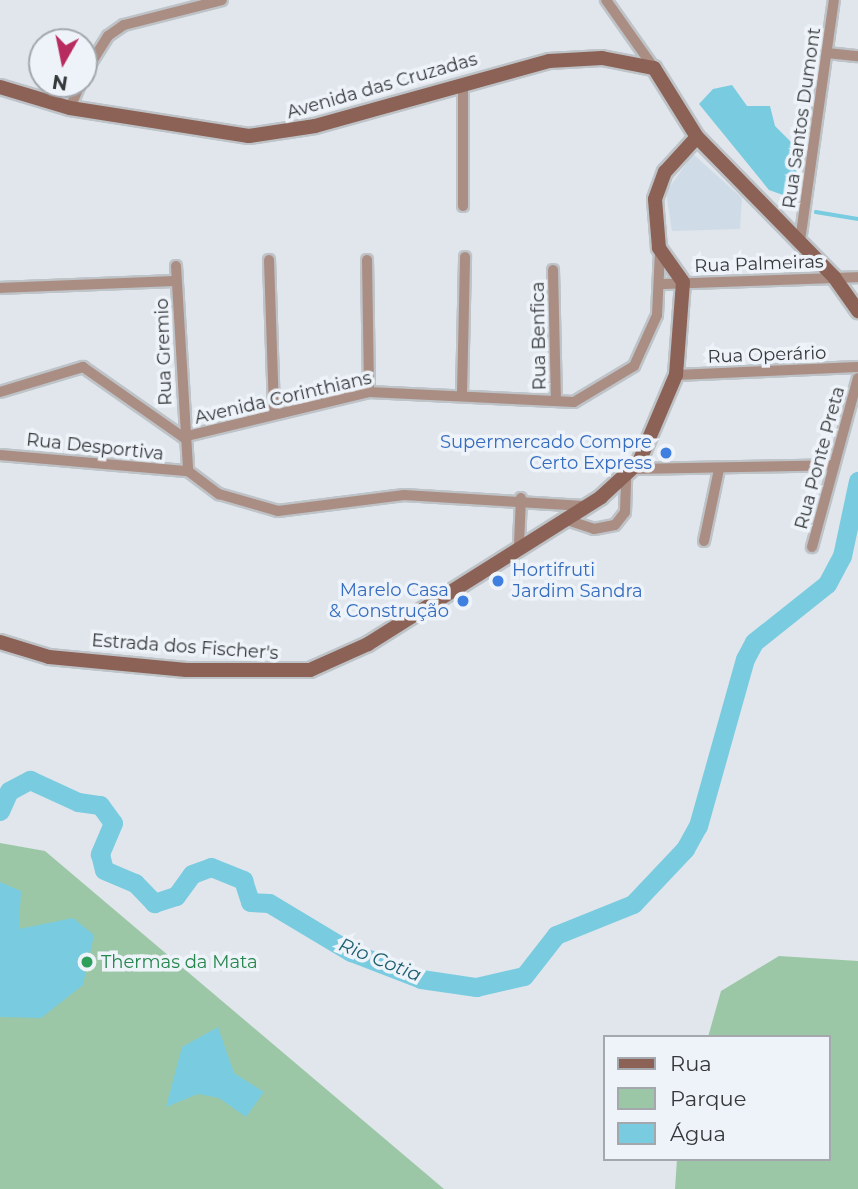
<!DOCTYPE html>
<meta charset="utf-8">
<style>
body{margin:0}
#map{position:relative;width:858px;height:1189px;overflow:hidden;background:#e0e6eb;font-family:Montserrat,sans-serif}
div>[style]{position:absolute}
.built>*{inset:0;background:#cfdbe6}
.green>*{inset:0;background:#9cc7a7}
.water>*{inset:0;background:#79cbe0}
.stream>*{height:3.5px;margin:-1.75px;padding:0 1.75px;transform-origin:1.75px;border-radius:1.75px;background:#79cbe0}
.river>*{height:19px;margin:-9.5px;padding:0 9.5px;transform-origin:9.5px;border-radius:9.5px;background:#79cbe0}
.roads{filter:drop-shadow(2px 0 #bec3c8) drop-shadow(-2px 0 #bec3c8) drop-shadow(0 2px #bec3c8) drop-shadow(0 -2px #bec3c8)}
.street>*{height:10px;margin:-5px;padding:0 5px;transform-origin:5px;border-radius:5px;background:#aa8d83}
.secondary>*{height:14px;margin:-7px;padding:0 7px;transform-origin:7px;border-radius:7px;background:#8b6255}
.dots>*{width:19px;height:19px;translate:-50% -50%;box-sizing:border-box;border:4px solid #edf3f9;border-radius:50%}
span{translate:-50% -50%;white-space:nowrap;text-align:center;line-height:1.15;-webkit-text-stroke:7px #edf3f9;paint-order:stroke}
.street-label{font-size:18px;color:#36383a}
.shop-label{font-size:18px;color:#366cbe}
.right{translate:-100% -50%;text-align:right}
.left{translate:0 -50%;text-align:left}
.leisure-label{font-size:18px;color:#27864d}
.water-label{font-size:19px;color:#1d5f6f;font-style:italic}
.legend{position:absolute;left:603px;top:1035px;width:228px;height:126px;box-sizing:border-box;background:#edf3f9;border:2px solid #a4a8ad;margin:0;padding:9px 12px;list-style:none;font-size:21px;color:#36383a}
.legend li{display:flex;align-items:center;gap:14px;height:35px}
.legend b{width:35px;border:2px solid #a4a8ad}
.north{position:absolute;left:28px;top:28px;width:70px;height:70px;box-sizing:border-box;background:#edf3f9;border:2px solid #a4a8ad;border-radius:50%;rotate:189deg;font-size:19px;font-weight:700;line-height:28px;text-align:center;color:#36383a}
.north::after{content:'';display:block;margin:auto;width:24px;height:32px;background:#b82b5f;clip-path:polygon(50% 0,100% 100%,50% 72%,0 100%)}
</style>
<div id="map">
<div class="built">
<div style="clip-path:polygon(693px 154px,742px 198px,740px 229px,672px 231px,666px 192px)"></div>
</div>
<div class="green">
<div style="clip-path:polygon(0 843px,45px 851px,444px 1189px,0 1189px)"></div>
<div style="clip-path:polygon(779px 956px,858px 961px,858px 1189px,675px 1189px,677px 1159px,828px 1159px,828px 1037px,708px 1037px,721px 991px)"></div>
</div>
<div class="water">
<div style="clip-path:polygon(732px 85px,747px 106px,770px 106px,775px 126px,799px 150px,795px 186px,783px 195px,769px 190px,699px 104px,713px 89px)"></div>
<div style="clip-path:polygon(0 882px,21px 891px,19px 929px,73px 918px,94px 935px,83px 985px,41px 1018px,0 1017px)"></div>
<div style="clip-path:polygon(218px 1027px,234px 1073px,264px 1092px,246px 1117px,219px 1098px,198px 1094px,166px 1107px,182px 1047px)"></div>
</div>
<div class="stream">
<div style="left:816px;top:212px;width:43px;rotate:9.5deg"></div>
</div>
<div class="river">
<div style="left:0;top:811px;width:22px;rotate:-66deg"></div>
<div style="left:9px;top:791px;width:24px;rotate:-28deg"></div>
<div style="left:30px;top:780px;width:53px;rotate:24.6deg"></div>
<div style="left:78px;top:802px;width:22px;rotate:8deg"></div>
<div style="left:100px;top:805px;width:22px;rotate:54deg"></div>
<div style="left:113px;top:823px;width:34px;rotate:113deg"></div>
<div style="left:100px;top:854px;width:16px;rotate:76deg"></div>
<div style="left:104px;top:870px;width:34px;rotate:23deg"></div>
<div style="left:135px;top:883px;width:28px;rotate:46deg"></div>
<div style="left:154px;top:903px;width:23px;rotate:-18deg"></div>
<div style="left:176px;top:896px;width:27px;rotate:-54deg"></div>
<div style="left:192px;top:874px;width:20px;rotate:-20deg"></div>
<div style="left:211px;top:867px;width:35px;rotate:22deg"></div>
<div style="left:243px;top:880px;width:23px;rotate:72deg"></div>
<div style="left:250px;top:902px;width:19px;rotate:3deg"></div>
<div style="left:269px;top:903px;width:96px;rotate:30.9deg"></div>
<div style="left:351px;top:952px;width:75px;rotate:21.1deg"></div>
<div style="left:421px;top:979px;width:56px;rotate:8.3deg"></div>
<div style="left:476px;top:987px;width:49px;rotate:-12.9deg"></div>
<div style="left:524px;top:976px;width:52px;rotate:-52deg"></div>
<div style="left:556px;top:935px;width:83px;rotate:-21.9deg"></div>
<div style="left:633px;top:904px;width:76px;rotate:-46.6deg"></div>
<div style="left:685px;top:849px;width:26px;rotate:-61deg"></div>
<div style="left:698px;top:826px;width:173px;rotate:-74.3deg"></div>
<div style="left:745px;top:659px;width:19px;rotate:-62deg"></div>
<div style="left:754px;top:642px;width:93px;rotate:-38.5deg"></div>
<div style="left:827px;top:584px;width:32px;rotate:-62deg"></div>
<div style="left:842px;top:556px;width:77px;rotate:-78deg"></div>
</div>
<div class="roads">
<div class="street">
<div style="left:606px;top:0;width:83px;rotate:54.8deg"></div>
<div style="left:827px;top:53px;width:31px;rotate:6deg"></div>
<div style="left:84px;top:74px;width:45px;rotate:-57.7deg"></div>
<div style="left:108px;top:36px;width:19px;rotate:-35deg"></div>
<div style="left:124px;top:25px;width:101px;rotate:-14.3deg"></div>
<div style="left:463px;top:85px;width:121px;rotate:90deg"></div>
<div style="left:70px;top:108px;width:26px;rotate:-67deg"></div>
<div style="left:800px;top:241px;width:243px;rotate:-82deg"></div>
<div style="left:269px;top:260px;width:154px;rotate:88.1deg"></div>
<div style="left:367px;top:260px;width:132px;rotate:89.1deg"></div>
<div style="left:176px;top:266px;width:205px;rotate:86.6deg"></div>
<div style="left:188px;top:471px;width:39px;rotate:37deg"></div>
<div style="left:219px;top:494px;width:61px;rotate:16.1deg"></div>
<div style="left:278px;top:511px;width:127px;rotate:-7.2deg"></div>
<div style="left:404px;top:495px;width:180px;rotate:3.5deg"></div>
<div style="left:553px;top:270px;width:131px;rotate:88.7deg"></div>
<div style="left:662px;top:284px;width:196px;rotate:-2deg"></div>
<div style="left:0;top:288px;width:176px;rotate:-2.3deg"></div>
<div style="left:676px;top:375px;width:182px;rotate:-2.5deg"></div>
<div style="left:0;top:392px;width:87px;rotate:-16.8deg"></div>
<div style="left:83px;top:367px;width:122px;rotate:35deg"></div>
<div style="left:183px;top:437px;width:191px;rotate:-13.6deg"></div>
<div style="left:369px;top:392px;width:205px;rotate:2.8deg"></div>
<div style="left:574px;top:402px;width:70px;rotate:-31deg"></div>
<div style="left:634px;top:366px;width:56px;rotate:-65.7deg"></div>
<div style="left:657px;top:315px;width:63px;rotate:-87.3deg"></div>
<div style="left:462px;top:393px;width:136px;rotate:-88.7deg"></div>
<div style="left:0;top:455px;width:189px;rotate:4.9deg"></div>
<div style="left:634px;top:469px;width:200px;rotate:-1.1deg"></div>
<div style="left:567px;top:520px;width:28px;rotate:18deg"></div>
<div style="left:594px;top:529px;width:21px;rotate:-11deg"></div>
<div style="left:615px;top:525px;width:16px;rotate:-52deg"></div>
<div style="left:625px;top:512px;width:35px;rotate:-88deg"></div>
<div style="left:704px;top:541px;width:74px;rotate:-78.2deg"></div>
<div style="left:519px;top:545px;width:47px;rotate:-87.6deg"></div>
<div style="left:812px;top:547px;width:175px;rotate:-74.8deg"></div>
</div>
<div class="secondary">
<div style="left:0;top:87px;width:73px;rotate:16.7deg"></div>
<div style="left:70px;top:108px;width:181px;rotate:8.9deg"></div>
<div style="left:249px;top:136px;width:67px;rotate:-8.6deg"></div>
<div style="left:315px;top:126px;width:243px;rotate:-15.5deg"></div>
<div style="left:549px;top:61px;width:53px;rotate:-3.2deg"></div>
<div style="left:602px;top:58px;width:53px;rotate:10.9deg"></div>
<div style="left:654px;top:68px;width:81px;rotate:58.1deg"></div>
<div style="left:0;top:642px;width:51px;rotate:17deg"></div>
<div style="left:49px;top:657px;width:138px;rotate:5.4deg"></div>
<div style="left:186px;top:670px;width:124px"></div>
<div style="left:310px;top:670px;width:64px;rotate:-24.1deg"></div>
<div style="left:368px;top:644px;width:275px;rotate:-32.2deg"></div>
<div style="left:601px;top:497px;width:52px;rotate:-42.6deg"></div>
<div style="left:639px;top:462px;width:95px;rotate:-67deg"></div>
<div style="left:676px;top:375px;width:93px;rotate:-85.7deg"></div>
<div style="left:683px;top:282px;width:42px;rotate:-125.2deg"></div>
<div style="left:659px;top:248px;width:49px;rotate:-94.7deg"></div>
<div style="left:655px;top:199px;width:29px;rotate:-70deg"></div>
<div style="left:665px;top:172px;width:47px;rotate:-47.6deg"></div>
<div style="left:697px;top:137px;width:196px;rotate:45.6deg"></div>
<div style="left:834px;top:277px;width:42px;rotate:54.8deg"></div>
</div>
</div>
<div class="dots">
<div style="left:666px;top:453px;background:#3f7fe0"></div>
<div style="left:498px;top:581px;background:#3f7fe0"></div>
<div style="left:463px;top:601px;background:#3f7fe0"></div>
<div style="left:87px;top:962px;background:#2e9e5b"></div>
</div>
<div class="street-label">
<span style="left:382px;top:86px;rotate:-16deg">Avenida das Cruzadas</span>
<span style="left:802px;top:118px;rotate:-82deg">Rua Santos Dumont</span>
<span style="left:759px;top:264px;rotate:-2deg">Rua Palmeiras</span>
<span style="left:539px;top:336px;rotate:-91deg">Rua Benfica</span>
<span style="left:164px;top:352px;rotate:-92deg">Rua Gremio</span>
<span style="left:767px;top:355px;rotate:-2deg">Rua Operário</span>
<span style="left:283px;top:398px;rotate:-13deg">Avenida Corinthians</span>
<span style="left:95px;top:447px;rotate:6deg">Rua Desportiva</span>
<span style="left:820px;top:458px;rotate:-75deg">Rua Ponte Preta</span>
<span style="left:185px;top:647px;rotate:4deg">Estrada dos Fischer's</span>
</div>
<div class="shop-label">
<span class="right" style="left:652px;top:453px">Supermercado Compre<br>Certo Express</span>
<span class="left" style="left:512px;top:581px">Hortifruti<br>Jardim Sandra</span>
<span class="right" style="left:449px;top:601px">Marelo Casa<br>&amp; Construção</span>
</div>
<div class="leisure-label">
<span class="left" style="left:101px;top:962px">Thermas da Mata</span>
</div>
<div class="water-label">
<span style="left:380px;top:960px;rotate:22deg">Rio Cotia</span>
</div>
<ul class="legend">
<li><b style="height:9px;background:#8b6255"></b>Rua</li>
<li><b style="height:19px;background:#9cc7a7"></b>Parque</li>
<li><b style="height:19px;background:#79cbe0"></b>Água</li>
</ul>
<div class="north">N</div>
</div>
